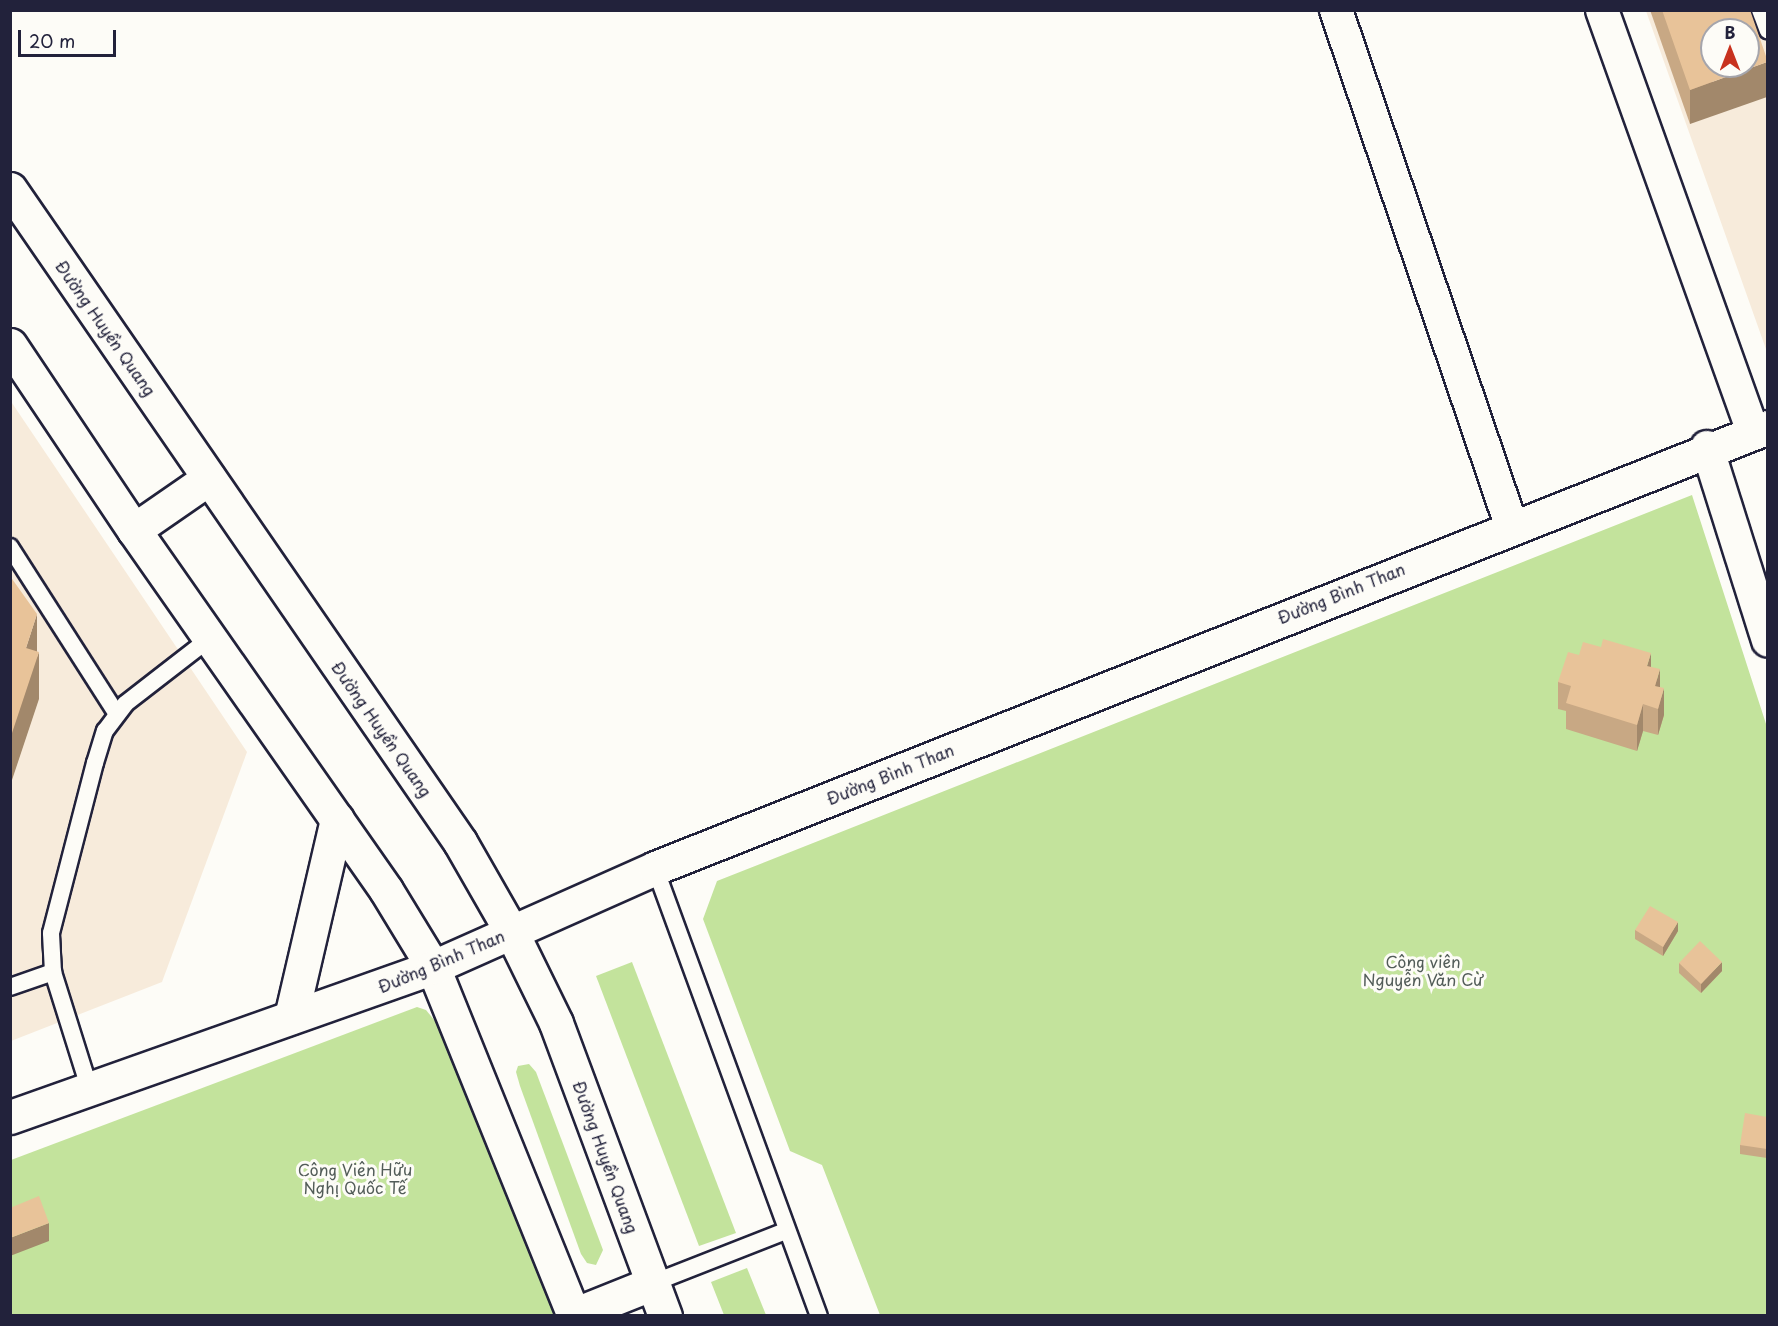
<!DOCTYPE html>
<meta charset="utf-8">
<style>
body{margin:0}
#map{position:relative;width:1778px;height:1326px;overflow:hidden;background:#fdfcf7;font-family:"Playpen Sans",sans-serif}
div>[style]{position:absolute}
.built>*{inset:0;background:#f7ebdb}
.green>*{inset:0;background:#c3e39c}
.roads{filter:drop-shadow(2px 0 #22223b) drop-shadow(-2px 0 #22223b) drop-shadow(0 2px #22223b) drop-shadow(0 -2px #22223b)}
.service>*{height:16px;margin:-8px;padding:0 8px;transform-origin:8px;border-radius:8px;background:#fdfcf7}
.minor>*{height:32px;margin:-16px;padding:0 16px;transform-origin:16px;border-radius:16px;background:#fdfcf7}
.tertiary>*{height:33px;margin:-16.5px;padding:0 16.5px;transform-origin:16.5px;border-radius:16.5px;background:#fdfcf7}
.wall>*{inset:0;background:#c8a884}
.shaded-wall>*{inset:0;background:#a2886b}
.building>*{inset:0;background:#e8c399}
span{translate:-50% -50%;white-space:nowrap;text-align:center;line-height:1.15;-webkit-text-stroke:6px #fdfcf7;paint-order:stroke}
.street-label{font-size:16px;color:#22223b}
.park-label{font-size:16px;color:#525c58}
.frame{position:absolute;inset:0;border:12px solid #22223b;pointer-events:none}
.north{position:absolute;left:1700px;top:18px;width:60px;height:60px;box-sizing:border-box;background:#fdfcf7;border:2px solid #a5a5ac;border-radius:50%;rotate:0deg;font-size:16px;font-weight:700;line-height:24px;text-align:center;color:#22223b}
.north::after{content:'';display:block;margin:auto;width:21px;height:27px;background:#c8321e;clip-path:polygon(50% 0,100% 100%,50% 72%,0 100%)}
.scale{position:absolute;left:18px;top:30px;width:98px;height:27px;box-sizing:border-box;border:3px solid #22223b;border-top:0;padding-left:8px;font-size:18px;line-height:21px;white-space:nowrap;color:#22223b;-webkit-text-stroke:4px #fdfcf7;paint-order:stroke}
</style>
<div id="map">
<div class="built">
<div style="clip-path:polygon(evenodd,1646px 11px,1767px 11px,1767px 352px,1646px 11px,1712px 30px,1748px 30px,1748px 66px,1712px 66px,1712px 30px)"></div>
<div style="clip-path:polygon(10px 400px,247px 752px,162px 982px,11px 1041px)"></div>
</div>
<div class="green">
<div style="clip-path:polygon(1692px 495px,1767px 727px,1767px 1315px,880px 1315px,822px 1165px,790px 1151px,703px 919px,717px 881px)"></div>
<div style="clip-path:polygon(632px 962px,736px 1233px,699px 1246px,596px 976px)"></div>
<div style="clip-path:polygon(417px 1007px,426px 1010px,449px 1038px,555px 1315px,11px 1316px,11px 1160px)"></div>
<div style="clip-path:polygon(529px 1064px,536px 1072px,603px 1250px,596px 1265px,587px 1263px,581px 1254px,520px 1086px,516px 1072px,518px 1066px)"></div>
<div style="clip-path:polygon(747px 1268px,766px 1315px,724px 1315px,711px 1282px)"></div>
</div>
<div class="roads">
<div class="service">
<div style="left:1760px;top:10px;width:22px;rotate:69deg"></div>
<div style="left:10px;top:547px;width:198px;rotate:57.4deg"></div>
<div style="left:655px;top:868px;width:477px;rotate:69.9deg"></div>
<div style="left:10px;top:987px;width:46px;rotate:-19.2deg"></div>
<div style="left:89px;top:1087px;width:121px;rotate:-107.4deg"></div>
<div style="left:53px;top:972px;width:39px;rotate:-93deg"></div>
<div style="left:51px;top:933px;width:176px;rotate:-75.5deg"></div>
<div style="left:95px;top:763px;width:34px;rotate:-73deg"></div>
<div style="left:105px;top:731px;width:34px;rotate:-53deg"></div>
<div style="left:125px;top:704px;width:108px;rotate:-37.8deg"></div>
<div style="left:653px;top:1283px;width:143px;rotate:-21.4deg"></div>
</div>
<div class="minor">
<div style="left:1336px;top:10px;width:544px;rotate:71.23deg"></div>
<div style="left:1602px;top:10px;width:448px;rotate:70.3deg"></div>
<div style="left:1707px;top:447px;width:203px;rotate:72.5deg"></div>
</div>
<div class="tertiary">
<div style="left:10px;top:189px;width:793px;rotate:55.43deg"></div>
<div style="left:460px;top:842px;width:103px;rotate:60.2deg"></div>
<div style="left:511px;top:931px;width:102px;rotate:63.9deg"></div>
<div style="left:556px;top:1023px;width:313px;rotate:69.6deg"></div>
<div style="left:10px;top:345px;width:223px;rotate:56.2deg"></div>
<div style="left:134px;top:530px;width:439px;rotate:55deg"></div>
<div style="left:386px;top:890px;width:90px;rotate:58.6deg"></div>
<div style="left:433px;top:967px;width:376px;rotate:68deg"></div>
<div style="left:134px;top:530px;width:91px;rotate:-34.7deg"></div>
<div style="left:291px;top:1017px;width:203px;rotate:-76.9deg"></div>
<div style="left:10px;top:1117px;width:449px;rotate:-19.5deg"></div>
<div style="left:433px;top:967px;width:243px;rotate:-24deg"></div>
<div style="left:655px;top:868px;width:1197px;rotate:-21.61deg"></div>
<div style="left:573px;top:1315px;width:86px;rotate:-21.8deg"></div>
</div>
</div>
<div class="wall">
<div style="clip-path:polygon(1650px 10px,1750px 10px,1690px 124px)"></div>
<div style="clip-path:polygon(1579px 655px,1651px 667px,1660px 687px,1664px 715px,1658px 735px,1643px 731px,1637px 751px,1566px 729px,1566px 711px,1558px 709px,1558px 682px)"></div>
<div style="clip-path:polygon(1635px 930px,1678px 931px,1663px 956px,1635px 939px)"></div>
<div style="clip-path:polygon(1679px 963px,1722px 971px,1701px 993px,1679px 973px)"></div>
<div style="clip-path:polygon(1767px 1117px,1767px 1158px,1740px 1154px,1740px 1145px)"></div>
</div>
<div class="shaded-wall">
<div style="clip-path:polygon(1767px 62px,1767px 97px,1690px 124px,1690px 90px)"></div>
<div style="clip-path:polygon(37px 614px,37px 657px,39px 652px,39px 699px,10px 786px,10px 739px,26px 648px)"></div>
<div style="clip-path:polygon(1651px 653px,1651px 680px,1647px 666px)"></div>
<div style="clip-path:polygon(1660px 669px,1660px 696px,1655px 686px)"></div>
<div style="clip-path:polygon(1664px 688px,1664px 715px,1658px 735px,1658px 709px)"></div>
<div style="clip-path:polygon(1643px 704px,1643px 731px,1637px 751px,1637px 725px)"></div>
<div style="clip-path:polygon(1678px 922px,1678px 931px,1663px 956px,1663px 947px)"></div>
<div style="clip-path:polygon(1722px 962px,1722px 971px,1701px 993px,1701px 984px)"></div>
<div style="clip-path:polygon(49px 1223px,49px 1241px,10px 1256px,10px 1238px)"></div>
</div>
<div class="building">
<div style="clip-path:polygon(evenodd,1662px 10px,1750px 10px,1767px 59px,1767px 62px,1690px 90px,1662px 10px,1712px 30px,1748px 30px,1748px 66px,1712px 66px,1712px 30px)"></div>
<div style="clip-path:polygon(10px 576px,37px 614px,26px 648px,39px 652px,10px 739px)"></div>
<div style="clip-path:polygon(1603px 639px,1651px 653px,1647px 666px,1660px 669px,1655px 686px,1664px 688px,1658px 709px,1643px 704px,1637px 725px,1566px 703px,1571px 686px,1558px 682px,1568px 652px,1579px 655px,1583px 642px,1601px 647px)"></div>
<div style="clip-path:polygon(1650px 906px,1678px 922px,1663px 947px,1635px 930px)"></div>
<div style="clip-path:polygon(1700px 941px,1722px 962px,1701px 984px,1679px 963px)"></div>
<div style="clip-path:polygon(1745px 1113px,1767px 1117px,1767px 1149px,1740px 1145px)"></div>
<div style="clip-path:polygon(39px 1196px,49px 1223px,10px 1238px,10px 1208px)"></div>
</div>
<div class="street-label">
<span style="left:106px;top:328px;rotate:55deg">Đường Huyền Quang</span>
<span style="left:1341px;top:593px;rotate:-22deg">Đường Bình Than</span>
<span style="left:382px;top:729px;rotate:55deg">Đường Huyền Quang</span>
<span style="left:890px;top:774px;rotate:-22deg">Đường Bình Than</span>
<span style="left:441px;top:961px;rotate:-23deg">Đường Bình Than</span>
<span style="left:606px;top:1157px;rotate:70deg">Đường Huyền Quang</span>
</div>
<div class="park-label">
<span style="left:1423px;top:970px">Công viên<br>Nguyễn Văn Cừ</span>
<span style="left:355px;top:1178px">Công Viên Hữu<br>Nghị Quốc Tế</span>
</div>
<div class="frame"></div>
<div class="north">B</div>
<div class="scale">20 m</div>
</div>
